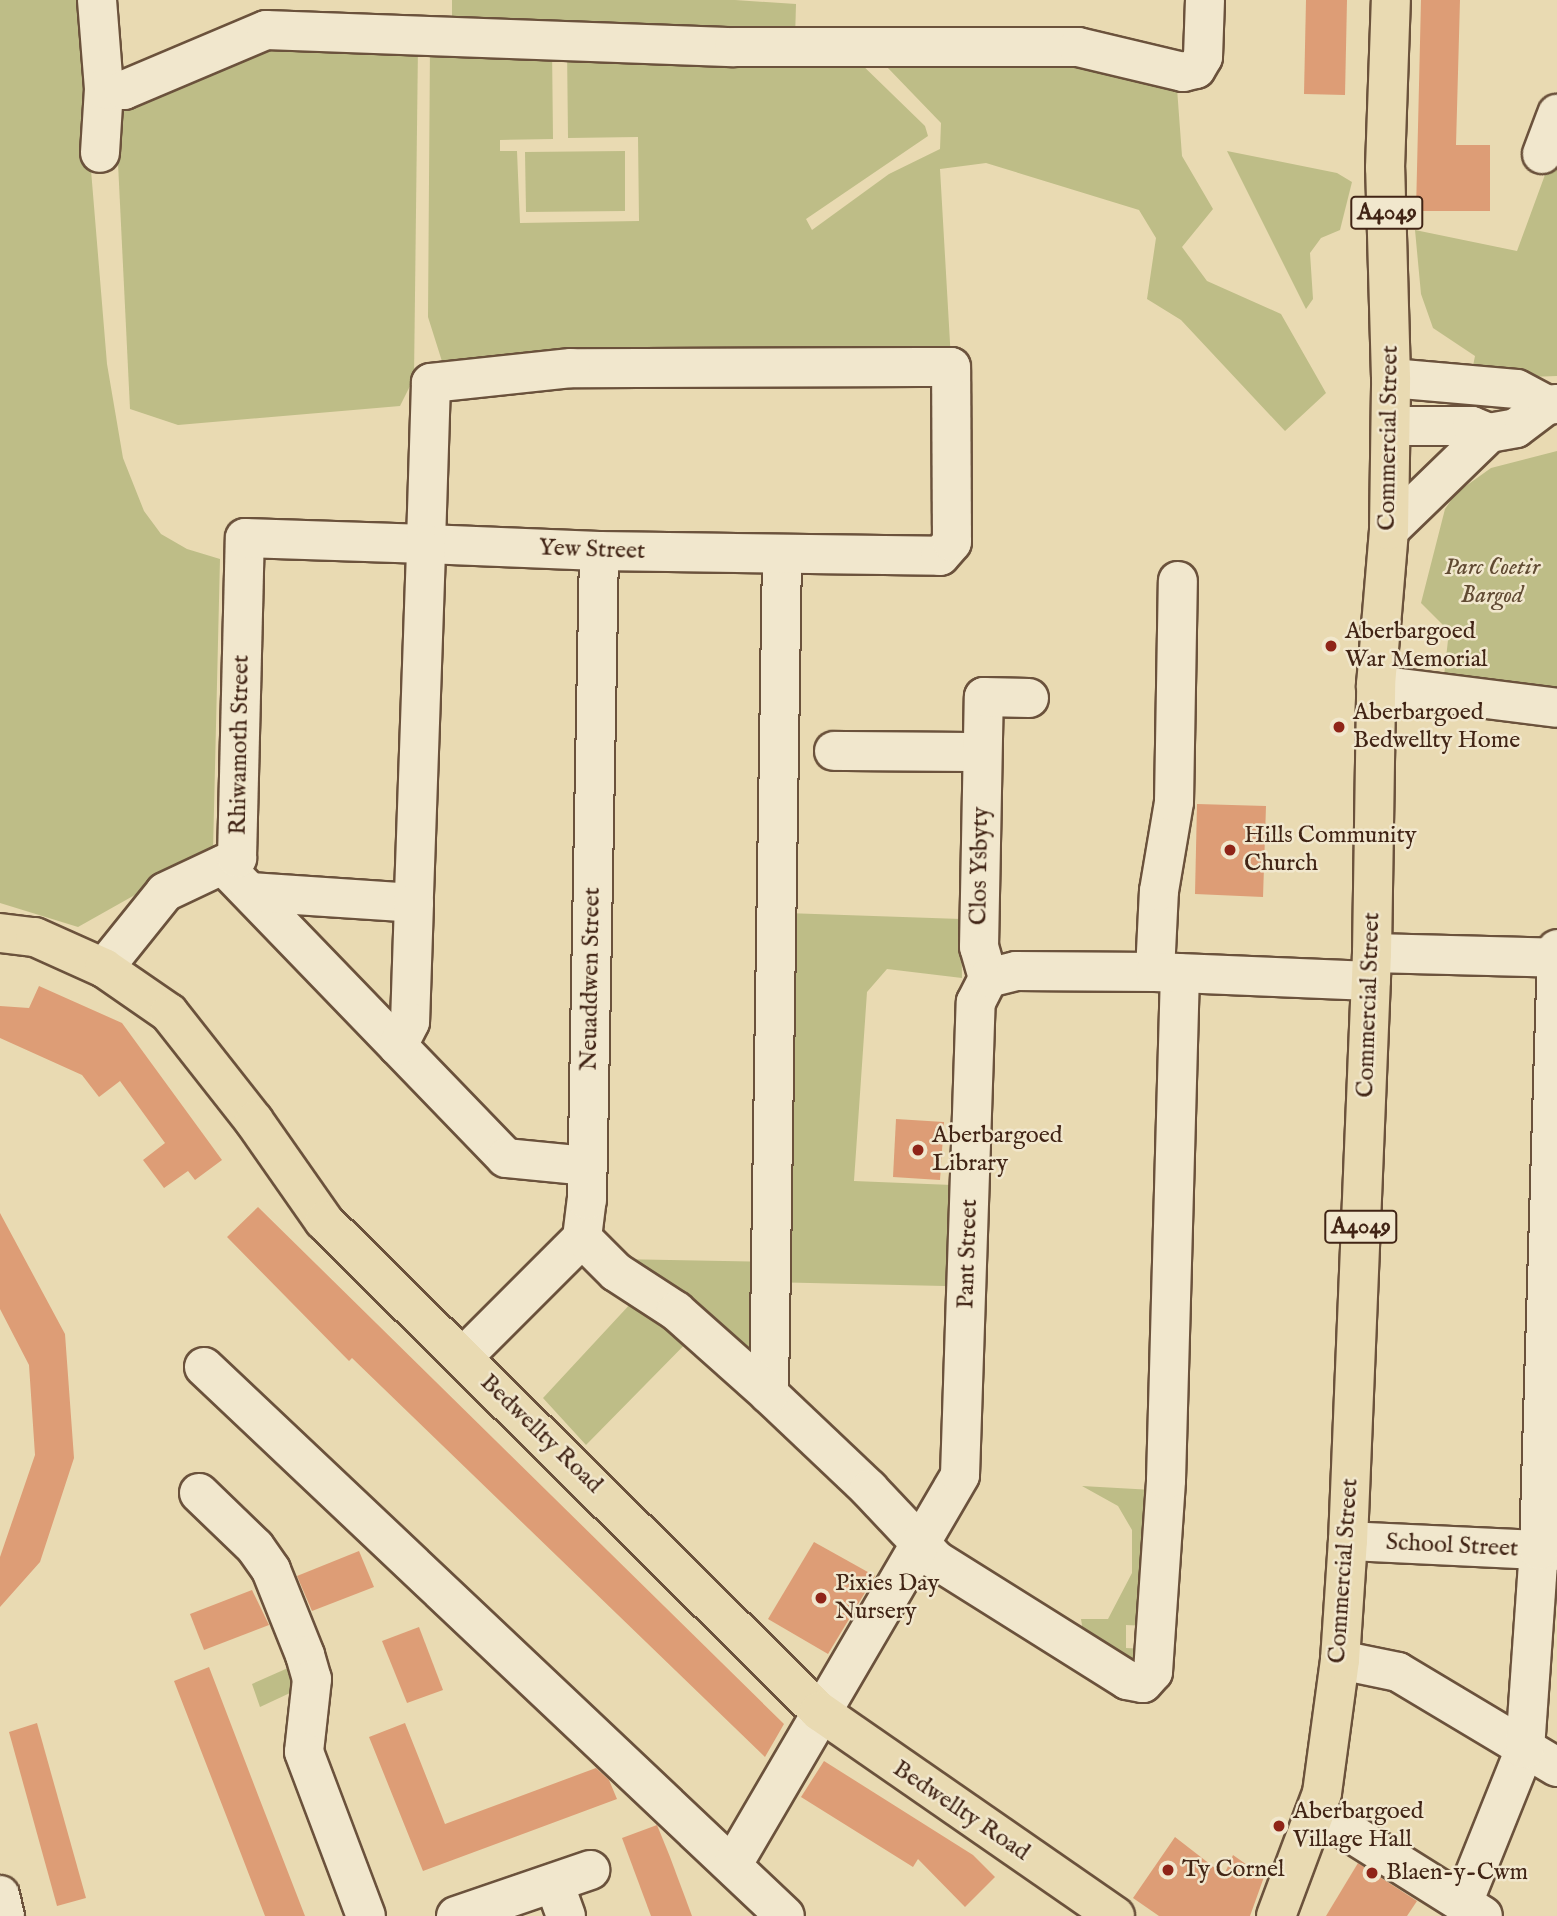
<!DOCTYPE html>
<style>
body{margin:0}
#map{position:relative;width:1557px;height:1916px;overflow:hidden;background:#e9dab2;font-family:"IM FELL English",serif}
div>[style]{position:absolute}
.green>*{inset:0;background:#bebd87}
.building>*{inset:0;background:#dd9d76}
.roads{filter:drop-shadow(2px 0 #6b523c) drop-shadow(-2px 0 #6b523c) drop-shadow(0 2px #6b523c) drop-shadow(0 -2px #6b523c)}
.minor>*{height:38px;margin:-19px;padding:0 19px;transform-origin:19px;border-radius:19px;background:#f1e7cd}
.major>*{height:38px;margin:-19px;padding:0 19px;transform-origin:19px;border-radius:19px;background:#e9dab2}
.dots>*{width:19px;height:19px;translate:-50% -50%;box-sizing:border-box;border:4px solid #f1e7cd;border-radius:50%}
span{translate:-50% -50%;white-space:nowrap;text-align:center;line-height:1.15;-webkit-text-stroke:5px #f1e7cd;paint-order:stroke}
.shield-label span{padding:2px 5px;background:#f1e7cd;border:2px solid;border-radius:5px;-webkit-text-stroke-width:0}
.shield-label{font-size:23px;color:#412415;font-weight:700}
.street-label{font-size:24px;color:#412415}
.park-label{font-size:24px;color:#604a32;font-style:italic}
.poi-label{font-size:24px;color:#412415}
.left{translate:0 -50%;text-align:left}
</style>
<div id="map">
<div class="green">
<div style="clip-path:polygon(0 0,77px 0,107px 364px,123px 458px,144px 511px,161px 534px,187px 549px,220px 559px,213px 851px,78px 927px,0 903px)"></div>
<div style="clip-path:polygon(452px 0,735px 0,796px 4px,795px 39px,452px 18px)"></div>
<div style="clip-path:polygon(297px 44px,418px 45px,414px 378px,400px 406px,178px 425px,130px 409px,116px 122px,126px 105px,232px 55px)"></div>
<div style="clip-path:polygon(430px 45px,552px 46px,553px 139px,500px 140px,500px 151px,517px 151px,520px 223px,639px 221px,638px 137px,568px 138px,567px 47px,855px 58px,925px 126px,928px 136px,806px 219px,812px 230px,889px 174px,940px 149px,941px 123px,887px 67px,897px 58px,1074px 58px,1177px 88px,1182px 156px,1213px 209px,1182px 247px,1207px 281px,1281px 314px,1326px 393px,1285px 431px,1181px 320px,1147px 299px,1156px 238px,1139px 210px,986px 163px,940px 169px,951px 360px,446px 374px,428px 317px)"></div>
<div style="clip-path:polygon(1557px 142px,1557px 376px,1529px 377px,1473px 366px,1475px 356px,1433px 328px,1421px 294px,1415px 230px,1517px 251px)"></div>
<div style="clip-path:polygon(625px 151px,625px 211px,526px 212px,525px 152px)"></div>
<div style="clip-path:polygon(1227px 151px,1337px 173px,1352px 182px,1340px 230px,1321px 238px,1310px 253px,1313px 299px,1306px 309px)"></div>
<div style="clip-path:polygon(1557px 451px,1557px 695px,1444px 676px,1449px 631px,1421px 603px,1445px 509px,1456px 493px,1491px 468px)"></div>
<div style="clip-path:polygon(786px 913px,961px 919px,962px 978px,887px 969px,867px 992px,854px 1181px,952px 1185px,945px 1286px,765px 1282px,751px 1365px,704px 1325px,586px 1445px,543px 1398px,633px 1301px,616px 1259px,778px 1262px)"></div>
<div style="clip-path:polygon(1082px 1486px,1153px 1490px,1146px 1626px,1126px 1625px,1126px 1648px,1145px 1649px,1140px 1658px,1129px 1661px,1084px 1638px,1081px 1619px,1108px 1619px,1132px 1573px,1132px 1530px,1118px 1506px)"></div>
<div style="clip-path:polygon(297px 1664px,297px 1684px,290px 1693px,260px 1707px,252px 1684px)"></div>
</div>
<div class="building">
<div style="clip-path:polygon(1306px 0,1347px 0,1345px 95px,1304px 94px)"></div>
<div style="clip-path:polygon(1421px 0,1460px 0,1456px 145px,1490px 145px,1490px 211px,1416px 211px)"></div>
<div style="clip-path:polygon(1197px 804px,1266px 806px,1263px 897px,1195px 894px)"></div>
<div style="clip-path:polygon(39px 986px,122px 1023px,222px 1160px,195px 1180px,188px 1171px,164px 1188px,143px 1160px,165px 1143px,120px 1081px,99px 1097px,82px 1075px,0 1038px,0 1006px,29px 1008px)"></div>
<div style="clip-path:polygon(896px 1119px,944px 1122px,940px 1180px,893px 1177px)"></div>
<div style="clip-path:polygon(258px 1207px,784px 1724px,765px 1757px,352px 1358px,349px 1361px,227px 1237px)"></div>
<div style="clip-path:polygon(0 1213px,65px 1334px,74px 1458px,40px 1562px,0 1607px,0 1557px,35px 1455px,29px 1365px,0 1309px)"></div>
<div style="clip-path:polygon(814px 1542px,875px 1576px,828px 1654px,768px 1619px)"></div>
<div style="clip-path:polygon(359px 1551px,374px 1587px,312px 1611px,297px 1576px)"></div>
<div style="clip-path:polygon(252px 1590px,269px 1625px,204px 1650px,190px 1614px)"></div>
<div style="clip-path:polygon(419px 1627px,443px 1690px,407px 1703px,382px 1641px)"></div>
<div style="clip-path:polygon(209px 1667px,258px 1795px,305px 1916px,265px 1916px,231px 1828px,174px 1681px)"></div>
<div style="clip-path:polygon(37px 1723px,86px 1898px,57px 1906px,9px 1732px)"></div>
<div style="clip-path:polygon(405px 1723px,445px 1824px,596px 1768px,609px 1780px,617px 1799px,423px 1871px,369px 1737px)"></div>
<div style="clip-path:polygon(824px 1761px,973px 1855px,995px 1877px,965px 1907px,918px 1859px,913px 1867px,801px 1797px)"></div>
<div style="clip-path:polygon(657px 1825px,670px 1857px,692px 1916px,651px 1916px,622px 1838px)"></div>
<div style="clip-path:polygon(1175px 1837px,1224px 1875px,1233px 1855px,1264px 1877px,1250px 1916px,1159px 1916px,1133px 1898px)"></div>
<div style="clip-path:polygon(1358px 1863px,1417px 1901px,1407px 1916px,1326px 1916px)"></div>
</div>
<div class="roads">
<div class="minor">
<div style="left:97px;top:0;width:89px;rotate:85.5deg"></div>
<div style="left:104px;top:89px;width:64px;rotate:93.6deg"></div>
<div style="left:104px;top:89px;width:20px;rotate:3deg"></div>
<div style="left:124px;top:90px;width:154px;rotate:-22.9deg"></div>
<div style="left:266px;top:30px;width:468px;rotate:2.1deg"></div>
<div style="left:734px;top:47px;width:344px"></div>
<div style="left:1078px;top:47px;width:108px;rotate:13.4deg"></div>
<div style="left:1183px;top:72px;width:13px;rotate:-13deg"></div>
<div style="left:1196px;top:69px;width:14px;rotate:-60deg"></div>
<div style="left:1203px;top:57px;width:57px;rotate:-88deg"></div>
<div style="left:1542px;top:154px;width:43px;rotate:-69.4deg"></div>
<div style="left:1391px;top:378px;width:126px;rotate:5deg"></div>
<div style="left:1517px;top:389px;width:34px;rotate:28deg"></div>
<div style="left:1391px;top:426px;width:81px"></div>
<div style="left:1472px;top:426px;width:18px;rotate:22deg"></div>
<div style="left:1489px;top:433px;width:27px;rotate:-10deg"></div>
<div style="left:1516px;top:428px;width:39px;rotate:-37deg"></div>
<div style="left:1547px;top:405px;width:10px;rotate:-6deg"></div>
<div style="left:1389px;top:530px;width:139px;rotate:-44.1deg"></div>
<div style="left:782px;top:554px;width:840px;rotate:90.89deg"></div>
<div style="left:769px;top:1394px;width:138px;rotate:43.5deg"></div>
<div style="left:869px;top:1489px;width:98px;rotate:46.7deg"></div>
<div style="left:936px;top:1560px;width:226px;rotate:32.1deg"></div>
<div style="left:1127px;top:1680px;width:16px;rotate:11deg"></div>
<div style="left:1143px;top:1683px;width:15px;rotate:-48deg"></div>
<div style="left:1153px;top:1672px;width:192px;rotate:-86.1deg"></div>
<div style="left:1166px;top:1480px;width:507px;rotate:-88.42deg"></div>
<div style="left:1376px;top:685px;width:182px;rotate:7.2deg"></div>
<div style="left:834px;top:751px;width:148px;rotate:0.4deg"></div>
<div style="left:223px;top:865px;width:407px;rotate:46deg"></div>
<div style="left:506px;top:1158px;width:82px;rotate:5.6deg"></div>
<div style="left:250px;top:892px;width:164px;rotate:3.8deg"></div>
<div style="left:1372px;top:953px;width:185px;rotate:1.5deg"></div>
<div style="left:104px;top:968px;width:97px;rotate:-51.2deg"></div>
<div style="left:165px;top:892px;width:80px;rotate:-25.3deg"></div>
<div style="left:237px;top:858px;width:320px;rotate:-88.6deg"></div>
<div style="left:245px;top:538px;width:181px;rotate:1.9deg"></div>
<div style="left:426px;top:544px;width:173px;rotate:2.3deg"></div>
<div style="left:599px;top:551px;width:341px;rotate:0.8deg"></div>
<div style="left:940px;top:556px;width:18px;rotate:-49deg"></div>
<div style="left:952px;top:542px;width:175px;rotate:-90.3deg"></div>
<div style="left:951px;top:367px;width:380px;rotate:179.8deg"></div>
<div style="left:571px;top:368px;width:141px;rotate:173.9deg"></div>
<div style="left:431px;top:383px;width:161px;rotate:91.8deg"></div>
<div style="left:426px;top:544px;width:7px;rotate:90deg"></div>
<div style="left:426px;top:551px;width:352px;rotate:92deg"></div>
<div style="left:414px;top:903px;width:119px;rotate:91.9deg"></div>
<div style="left:410px;top:1022px;width:27px;rotate:117deg"></div>
<div style="left:1155px;top:972px;width:81px;rotate:-87.2deg"></div>
<div style="left:1159px;top:891px;width:90px;rotate:-80.4deg"></div>
<div style="left:1174px;top:802px;width:221px;rotate:-89deg"></div>
<div style="left:988px;top:978px;width:32px;rotate:-106deg"></div>
<div style="left:979px;top:947px;width:250px;rotate:-88.9deg"></div>
<div style="left:984px;top:697px;width:45px;rotate:1.3deg"></div>
<div style="left:582px;top:1238px;width:48px;rotate:45deg"></div>
<div style="left:616px;top:1272px;width:72px;rotate:33deg"></div>
<div style="left:676px;top:1311px;width:125px;rotate:41.7deg"></div>
<div style="left:463px;top:1357px;width:168px;rotate:-45deg"></div>
<div style="left:582px;top:1238px;width:38px;rotate:-83deg"></div>
<div style="left:587px;top:1200px;width:649px;rotate:-88.94deg"></div>
<div style="left:204px;top:1367px;width:799px;rotate:43.38deg"></div>
<div style="left:199px;top:1493px;width:78px;rotate:44deg"></div>
<div style="left:255px;top:1547px;width:28px;rotate:55deg"></div>
<div style="left:271px;top:1570px;width:92px;rotate:68.2deg"></div>
<div style="left:305px;top:1655px;width:25px;rotate:74deg"></div>
<div style="left:312px;top:1679px;width:73px;rotate:96.3deg"></div>
<div style="left:304px;top:1752px;width:175px;rotate:69.3deg"></div>
<div style="left:1348px;top:1541px;width:209px;rotate:2.7deg"></div>
<div style="left:1340px;top:1660px;width:59px;rotate:11.7deg"></div>
<div style="left:1398px;top:1672px;width:185px;rotate:30.9deg"></div>
<div style="left:1314px;top:1815px;width:26px;rotate:23deg"></div>
<div style="left:1338px;top:1825px;width:171px;rotate:32.1deg"></div>
<div style="left:733px;top:1864px;width:450px;rotate:-59.7deg"></div>
<div style="left:960px;top:1475px;width:473px;rotate:-88.1deg"></div>
<div style="left:976px;top:1002px;width:27px;rotate:-63deg"></div>
<div style="left:988px;top:978px;width:29px;rotate:-14deg"></div>
<div style="left:1016px;top:971px;width:139px;rotate:0.4deg"></div>
<div style="left:1155px;top:972px;width:216px;rotate:2.4deg"></div>
<div style="left:554px;top:1883px;width:35px;rotate:70deg"></div>
<div style="left:0;top:1895px;width:22px;rotate:77deg"></div>
<div style="left:1463px;top:1903px;width:166px;rotate:-68.1deg"></div>
<div style="left:1525px;top:1749px;width:199px;rotate:-86deg"></div>
<div style="left:1539px;top:1550px;width:601px;rotate:-88.28deg"></div>
<div style="left:456px;top:1916px;width:142px;rotate:-18.9deg"></div>
</div>
<div class="major">
<div style="left:0;top:933px;width:35px;rotate:7deg"></div>
<div style="left:35px;top:937px;width:76px;rotate:24.2deg"></div>
<div style="left:104px;top:968px;width:79px;rotate:34.7deg"></div>
<div style="left:169px;top:1013px;width:137px;rotate:51.8deg"></div>
<div style="left:254px;top:1121px;width:122px;rotate:55deg"></div>
<div style="left:324px;top:1221px;width:697px;rotate:44.71deg"></div>
<div style="left:819px;top:1711px;width:360px;rotate:34.7deg"></div>
<div style="left:1276px;top:1916px;width:131px;rotate:-69.5deg"></div>
<div style="left:1322px;top:1793px;width:134px;rotate:-82.3deg"></div>
<div style="left:1340px;top:1660px;width:119px;rotate:-86.2deg"></div>
<div style="left:1348px;top:1541px;width:588px;rotate:-87.66deg"></div>
<div style="left:1372px;top:953px;width:268px;rotate:-89.1deg"></div>
<div style="left:1376px;top:685px;width:156px;rotate:-85.2deg"></div>
<div style="left:1389px;top:530px;width:152px;rotate:-89.2deg"></div>
<div style="left:1391px;top:378px;width:210px;rotate:-91.6deg"></div>
<div style="left:1385px;top:168px;width:168px;rotate:-88deg"></div>
</div>
</div>
<div class="dots">
<div style="left:1331px;top:646px;background:#8f2418"></div>
<div style="left:1339px;top:727px;background:#8f2418"></div>
<div style="left:1230px;top:850px;background:#8f2418"></div>
<div style="left:918px;top:1150px;background:#8f2418"></div>
<div style="left:821px;top:1598px;background:#8f2418"></div>
<div style="left:1279px;top:1826px;background:#8f2418"></div>
<div style="left:1168px;top:1870px;background:#8f2418"></div>
<div style="left:1372px;top:1873px;background:#8f2418"></div>
</div>
<div class="shield-label">
<span style="left:1387px;top:213px">A4049</span>
<span style="left:1361px;top:1227px">A4049</span>
</div>
<div class="street-label">
<span style="left:1389px;top:438px;rotate:-89deg">Commercial Street</span>
<span style="left:592px;top:550px;rotate:2deg">Yew Street</span>
<span style="left:240px;top:745px;rotate:-89deg">Rhiwamoth Street</span>
<span style="left:980px;top:866px;rotate:-89deg">Clos Ysbyty</span>
<span style="left:591px;top:979px;rotate:-89deg">Neuaddwen Street</span>
<span style="left:1369px;top:1005px;rotate:-88deg">Commercial Street</span>
<span style="left:968px;top:1254px;rotate:-88deg">Pant Street</span>
<span style="left:541px;top:1434px;rotate:44deg">Bedwellty Road</span>
<span style="left:1452px;top:1546px;rotate:3deg">School Street</span>
<span style="left:1344px;top:1571px;rotate:-86deg">Commercial Street</span>
<span style="left:961px;top:1811px;rotate:34deg">Bedwellty Road</span>
</div>
<div class="park-label">
<span style="left:1492px;top:582px">Parc Coetir<br>Bargod</span>
</div>
<div class="poi-label">
<span class="left" style="left:1345px;top:646px">Aberbargoed<br>War Memorial</span>
<span class="left" style="left:1353px;top:727px">Aberbargoed<br>Bedwellty Home</span>
<span class="left" style="left:1244px;top:850px">Hills Community<br>Church</span>
<span class="left" style="left:932px;top:1150px">Aberbargoed<br>Library</span>
<span class="left" style="left:835px;top:1598px">Pixies Day<br>Nursery</span>
<span class="left" style="left:1293px;top:1826px">Aberbargoed<br>Village Hall</span>
<span class="left" style="left:1182px;top:1870px">Ty Cornel</span>
<span class="left" style="left:1386px;top:1873px">Blaen-y-Cwm</span>
</div>
</div>
